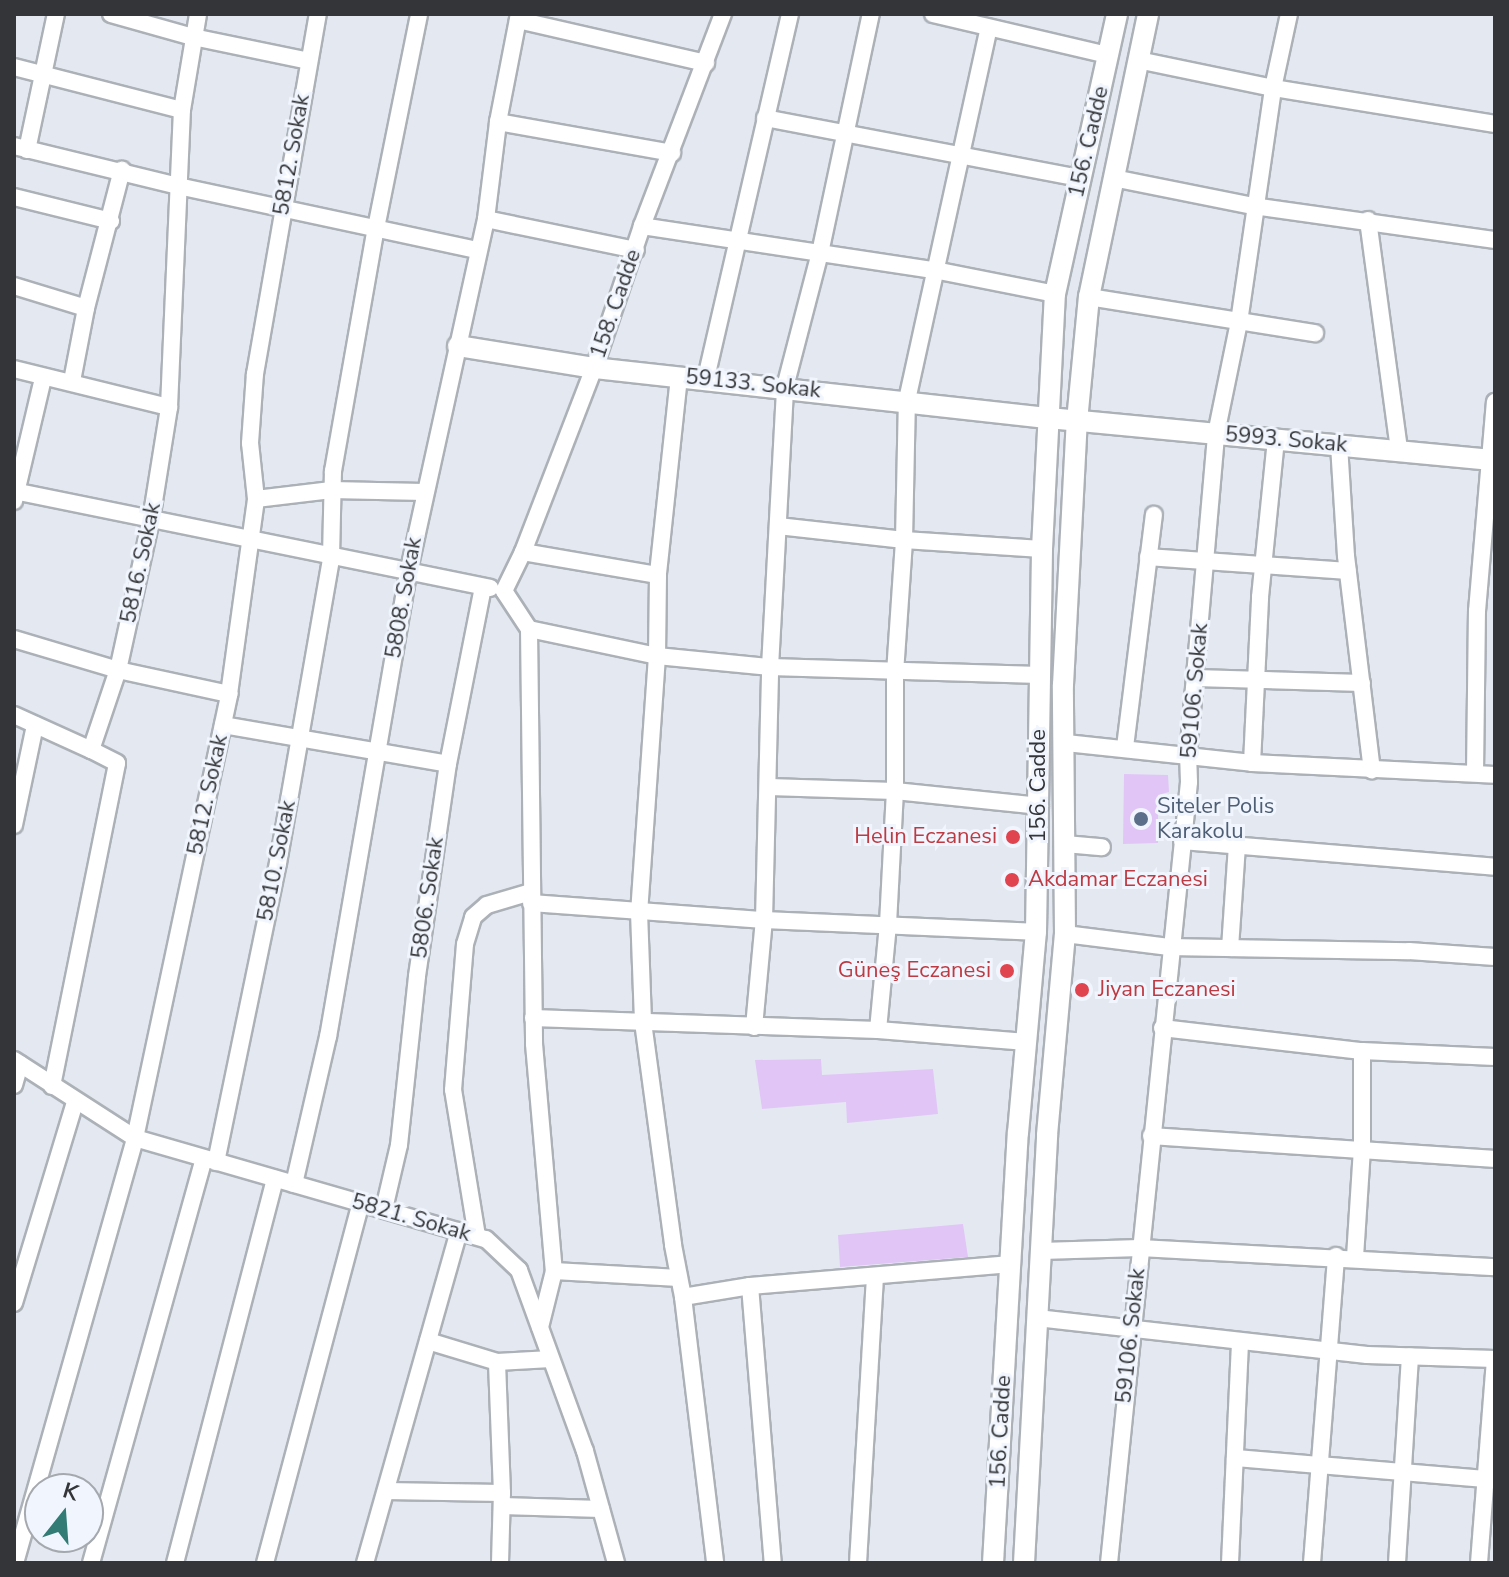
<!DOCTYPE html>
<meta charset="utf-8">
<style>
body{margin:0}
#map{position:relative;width:1509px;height:1577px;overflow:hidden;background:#e4e9f1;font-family:"Nunito Sans",sans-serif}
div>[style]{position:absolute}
.building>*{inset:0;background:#e1c5f7}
.roads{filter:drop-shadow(2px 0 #acb1b8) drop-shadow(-2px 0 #acb1b8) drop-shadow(0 2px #acb1b8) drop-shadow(0 -2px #acb1b8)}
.minor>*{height:16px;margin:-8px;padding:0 8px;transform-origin:8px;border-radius:8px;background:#fff}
.tertiary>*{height:20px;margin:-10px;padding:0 10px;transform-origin:10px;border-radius:10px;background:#fff}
.dots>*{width:22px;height:22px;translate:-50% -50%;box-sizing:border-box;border:4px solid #f1f6fe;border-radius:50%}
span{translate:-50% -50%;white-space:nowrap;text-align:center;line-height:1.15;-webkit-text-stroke:6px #f1f6fe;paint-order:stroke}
.street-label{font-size:22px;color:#333538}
.service-label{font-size:22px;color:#4e5e75}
.left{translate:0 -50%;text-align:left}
.health-label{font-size:22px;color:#be3a42}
.right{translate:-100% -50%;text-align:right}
.frame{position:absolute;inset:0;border:16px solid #333538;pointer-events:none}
.north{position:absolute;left:24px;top:1473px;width:80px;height:80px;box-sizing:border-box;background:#f1f6fe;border:2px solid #a5a9af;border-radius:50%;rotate:17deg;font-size:22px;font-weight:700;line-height:32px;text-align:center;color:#333538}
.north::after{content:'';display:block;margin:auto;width:28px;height:36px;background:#337b75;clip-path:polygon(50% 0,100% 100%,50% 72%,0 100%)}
</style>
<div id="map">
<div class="building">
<div style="clip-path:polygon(1124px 774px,1168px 775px,1169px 792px,1158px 795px,1158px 843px,1123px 844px)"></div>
<div style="clip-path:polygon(821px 1059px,822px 1075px,933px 1069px,938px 1114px,847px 1123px,846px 1102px,762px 1109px,755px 1060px)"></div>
<div style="clip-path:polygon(963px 1224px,968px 1257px,840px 1267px,838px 1235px)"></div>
</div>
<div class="roads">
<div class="minor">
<div style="left:111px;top:14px;width:85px;rotate:15.7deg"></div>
<div style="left:193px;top:37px;width:118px;rotate:11.7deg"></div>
<div style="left:933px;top:14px;width:180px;rotate:13.2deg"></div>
<div style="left:518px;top:20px;width:193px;rotate:12.9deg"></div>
<div style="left:1138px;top:60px;width:138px;rotate:11.7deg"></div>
<div style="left:1273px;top:88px;width:225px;rotate:9.2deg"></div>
<div style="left:14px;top:67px;width:173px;rotate:14.4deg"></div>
<div style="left:765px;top:118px;width:322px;rotate:10.8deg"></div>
<div style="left:498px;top:122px;width:177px;rotate:10.1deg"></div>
<div style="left:14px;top:146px;width:169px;rotate:13.7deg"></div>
<div style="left:178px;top:186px;width:305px;rotate:12.1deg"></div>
<div style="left:27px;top:150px;width:139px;rotate:-78deg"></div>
<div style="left:1113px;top:178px;width:143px;rotate:11.3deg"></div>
<div style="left:1253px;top:206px;width:244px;rotate:8deg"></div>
<div style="left:14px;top:197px;width:100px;rotate:13.9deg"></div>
<div style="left:486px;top:219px;width:153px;rotate:11.7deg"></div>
<div style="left:1368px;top:220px;width:230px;rotate:82.3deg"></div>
<div style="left:642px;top:226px;width:295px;rotate:8.6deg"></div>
<div style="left:934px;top:270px;width:123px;rotate:11.2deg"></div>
<div style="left:14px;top:286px;width:75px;rotate:17deg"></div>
<div style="left:1089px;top:297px;width:229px;rotate:9.1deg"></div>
<div style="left:14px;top:369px;width:160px;rotate:13.8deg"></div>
<div style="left:679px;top:377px;width:199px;rotate:96.1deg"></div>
<div style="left:658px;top:575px;width:81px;rotate:90.7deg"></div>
<div style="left:657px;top:656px;width:257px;rotate:94deg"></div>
<div style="left:639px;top:912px;width:110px;rotate:87.9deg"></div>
<div style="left:643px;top:1022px;width:225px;rotate:82.3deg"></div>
<div style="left:673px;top:1245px;width:53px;rotate:79.1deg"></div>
<div style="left:683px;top:1297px;width:268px;rotate:83.1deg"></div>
<div style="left:706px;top:378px;width:374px;rotate:-77deg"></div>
<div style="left:72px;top:381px;width:74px;rotate:-79.1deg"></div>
<div style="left:86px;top:308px;width:143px;rotate:-75.4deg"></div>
<div style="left:1339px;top:445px;width:111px;rotate:86.4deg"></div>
<div style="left:1346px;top:556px;width:216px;rotate:83.1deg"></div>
<div style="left:14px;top:491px;width:486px;rotate:11.5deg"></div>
<div style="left:256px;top:499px;width:76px;rotate:-6.8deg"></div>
<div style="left:331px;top:490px;width:93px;rotate:1.2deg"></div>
<div style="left:14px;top:501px;width:126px;rotate:-76.7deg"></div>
<div style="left:778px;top:526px;width:127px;rotate:6.3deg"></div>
<div style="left:904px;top:540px;width:138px;rotate:3.7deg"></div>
<div style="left:523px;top:552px;width:137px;rotate:9.7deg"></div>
<div style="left:1148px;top:557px;width:200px;rotate:4deg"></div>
<div style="left:504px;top:591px;width:45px;rotate:56.7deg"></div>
<div style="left:529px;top:629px;width:415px;rotate:89.3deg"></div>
<div style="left:534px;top:1044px;width:228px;rotate:85deg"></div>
<div style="left:554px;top:1271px;width:58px;rotate:104deg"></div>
<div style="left:504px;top:591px;width:43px;rotate:-64deg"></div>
<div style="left:523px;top:552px;width:197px;rotate:-68.9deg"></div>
<div style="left:594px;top:368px;width:150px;rotate:-71.3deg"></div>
<div style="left:642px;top:226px;width:227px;rotate:-69.1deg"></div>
<div style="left:529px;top:629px;width:131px;rotate:11.9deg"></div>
<div style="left:657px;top:656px;width:114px;rotate:5.6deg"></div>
<div style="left:770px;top:667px;width:270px;rotate:1.7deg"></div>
<div style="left:14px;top:639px;width:109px;rotate:16.6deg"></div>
<div style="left:118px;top:670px;width:114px;rotate:12.2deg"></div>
<div style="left:1195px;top:678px;width:167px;rotate:1.7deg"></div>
<div style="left:14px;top:715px;width:85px;rotate:24.4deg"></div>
<div style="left:223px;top:725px;width:228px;rotate:9.8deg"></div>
<div style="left:1066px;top:743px;width:187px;rotate:6.1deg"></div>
<div style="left:1252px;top:763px;width:243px;rotate:2.8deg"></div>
<div style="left:1125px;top:747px;width:234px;rotate:-82.9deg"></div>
<div style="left:1252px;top:763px;width:166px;rotate:-87.2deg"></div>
<div style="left:1260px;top:597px;width:158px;rotate:-84.2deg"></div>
<div style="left:1475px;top:773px;width:162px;rotate:-89.3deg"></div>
<div style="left:1477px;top:611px;width:210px;rotate:-85.1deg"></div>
<div style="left:769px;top:787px;width:126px;rotate:1.8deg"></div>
<div style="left:895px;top:791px;width:146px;rotate:5.9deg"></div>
<div style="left:14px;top:825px;width:102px;rotate:-78.1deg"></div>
<div style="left:1182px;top:841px;width:314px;rotate:4.7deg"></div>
<div style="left:1065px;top:844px;width:37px;rotate:5deg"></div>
<div style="left:531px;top:903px;width:234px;rotate:4.2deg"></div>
<div style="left:764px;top:920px;width:272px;rotate:2.5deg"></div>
<div style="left:1065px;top:934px;width:105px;rotate:7.1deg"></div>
<div style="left:1169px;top:947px;width:240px;rotate:1deg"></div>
<div style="left:1409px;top:951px;width:86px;rotate:4deg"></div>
<div style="left:1230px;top:948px;width:102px;rotate:-86.1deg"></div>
<div style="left:533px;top:1018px;width:345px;rotate:2deg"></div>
<div style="left:878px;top:1030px;width:149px;rotate:4.6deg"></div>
<div style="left:754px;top:1027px;width:107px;rotate:-84.7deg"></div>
<div style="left:764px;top:920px;width:253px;rotate:-88.6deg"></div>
<div style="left:770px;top:667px;width:280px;rotate:-86.9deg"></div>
<div style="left:785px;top:387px;width:138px;rotate:-75.4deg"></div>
<div style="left:820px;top:253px;width:244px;rotate:-78deg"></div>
<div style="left:1162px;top:1028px;width:201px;rotate:6.6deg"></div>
<div style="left:1362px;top:1051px;width:133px;rotate:2.6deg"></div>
<div style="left:878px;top:1030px;width:106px;rotate:-84.6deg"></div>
<div style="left:888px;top:924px;width:133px;rotate:-87deg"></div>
<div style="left:895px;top:791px;width:118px;rotate:-90deg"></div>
<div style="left:895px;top:673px;width:133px;rotate:-86.1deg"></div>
<div style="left:904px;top:540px;width:140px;rotate:-88.8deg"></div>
<div style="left:907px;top:400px;width:381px;rotate:-77.6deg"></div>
<div style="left:14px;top:1060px;width:144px;rotate:32.8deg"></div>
<div style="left:135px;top:1138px;width:365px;rotate:16.1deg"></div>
<div style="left:486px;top:1239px;width:45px;rotate:43.2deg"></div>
<div style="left:519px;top:1270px;width:193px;rotate:70deg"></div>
<div style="left:585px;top:1451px;width:116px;rotate:74.5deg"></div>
<div style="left:14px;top:1085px;width:22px;rotate:-74deg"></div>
<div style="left:52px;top:1086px;width:329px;rotate:-78.6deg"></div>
<div style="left:117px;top:763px;width:29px;rotate:-153deg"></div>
<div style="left:91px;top:750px;width:84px;rotate:-71.4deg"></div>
<div style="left:118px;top:670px;width:154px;rotate:-77.6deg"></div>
<div style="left:151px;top:520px;width:114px;rotate:-80.9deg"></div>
<div style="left:169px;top:407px;width:297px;rotate:-87.5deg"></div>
<div style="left:182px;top:110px;width:97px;rotate:-80.5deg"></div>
<div style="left:1151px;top:1136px;width:345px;rotate:3.8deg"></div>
<div style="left:216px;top:1162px;width:305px;rotate:-78.3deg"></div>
<div style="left:278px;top:863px;width:310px;rotate:-80.1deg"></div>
<div style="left:331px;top:558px;width:87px;rotate:-88.7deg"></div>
<div style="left:333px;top:471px;width:247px;rotate:-80deg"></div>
<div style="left:376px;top:228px;width:218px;rotate:-78.6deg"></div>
<div style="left:294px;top:1184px;width:151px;rotate:-77deg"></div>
<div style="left:328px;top:1037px;width:470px;rotate:-80.2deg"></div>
<div style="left:408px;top:574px;width:363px;rotate:-77.6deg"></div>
<div style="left:486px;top:219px;width:98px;rotate:-82.9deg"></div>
<div style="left:498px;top:122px;width:110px;rotate:-79deg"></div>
<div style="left:384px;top:1209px;width:66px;rotate:-76.8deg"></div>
<div style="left:399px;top:1145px;width:170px;rotate:-83.9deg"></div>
<div style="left:417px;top:976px;width:214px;rotate:-81.7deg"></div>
<div style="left:448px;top:764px;width:180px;rotate:-78.8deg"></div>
<div style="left:477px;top:1236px;width:148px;rotate:-99.3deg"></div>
<div style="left:453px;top:1090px;width:146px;rotate:-85.3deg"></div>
<div style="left:465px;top:944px;width:28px;rotate:-73deg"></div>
<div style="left:473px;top:917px;width:18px;rotate:-41deg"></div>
<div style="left:487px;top:905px;width:46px;rotate:-16.5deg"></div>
<div style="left:1041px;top:1251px;width:99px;rotate:-1.7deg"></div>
<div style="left:1140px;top:1248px;width:356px;rotate:3.1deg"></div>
<div style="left:1355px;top:1257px;width:108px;rotate:-86.3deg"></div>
<div style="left:1362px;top:1149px;width:98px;rotate:-90deg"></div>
<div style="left:554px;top:1271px;width:125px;rotate:3.2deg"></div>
<div style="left:750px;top:1286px;width:278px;rotate:85.3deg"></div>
<div style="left:683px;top:1297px;width:68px;rotate:-9.3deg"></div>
<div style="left:750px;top:1286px;width:262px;rotate:-4.8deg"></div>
<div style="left:14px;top:1303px;width:210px;rotate:-73.1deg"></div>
<div style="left:1037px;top:1318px;width:332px;rotate:6.4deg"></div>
<div style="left:1367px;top:1355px;width:128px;rotate:1.8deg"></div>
<div style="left:428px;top:1341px;width:72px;rotate:16.9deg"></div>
<div style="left:1235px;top:1458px;width:252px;rotate:4.8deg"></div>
<div style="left:386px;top:1491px;width:116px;rotate:1deg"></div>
<div style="left:502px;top:1506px;width:99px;rotate:1.7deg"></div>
<div style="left:15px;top:1563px;width:442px;rotate:-74.2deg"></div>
<div style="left:135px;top:1138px;width:454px;rotate:-78deg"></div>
<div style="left:229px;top:694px;width:197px;rotate:-82.1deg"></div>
<div style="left:256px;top:499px;width:56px;rotate:-96.1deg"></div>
<div style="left:250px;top:443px;width:69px;rotate:-85.9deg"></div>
<div style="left:255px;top:374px;width:365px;rotate:-80.1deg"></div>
<div style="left:91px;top:1563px;width:420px;rotate:-74.4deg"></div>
<div style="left:175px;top:1563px;width:397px;rotate:-75.4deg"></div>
<div style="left:265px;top:1563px;width:373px;rotate:-75.1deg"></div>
<div style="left:365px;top:1563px;width:345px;rotate:-74.2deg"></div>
<div style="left:500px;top:1563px;width:70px;rotate:-88.4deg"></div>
<div style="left:502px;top:1493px;width:131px;rotate:-92.2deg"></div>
<div style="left:497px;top:1362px;width:54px;rotate:-3.2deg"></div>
<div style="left:858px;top:1563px;width:287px;rotate:-86.6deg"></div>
<div style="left:1109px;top:1563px;width:785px;rotate:-84.15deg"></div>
<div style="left:1189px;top:782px;width:26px;rotate:-92deg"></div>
<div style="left:1188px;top:756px;width:323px;rotate:-85deg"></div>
<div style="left:1216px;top:434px;width:114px;rotate:-78.4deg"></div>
<div style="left:1239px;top:322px;width:236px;rotate:-81.7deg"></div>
<div style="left:1273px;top:88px;width:76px;rotate:-77.8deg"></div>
<div style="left:1230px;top:1563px;width:221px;rotate:-87.4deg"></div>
<div style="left:1312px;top:1563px;width:308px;rotate:-85.5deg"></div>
<div style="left:1397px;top:1563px;width:207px;rotate:-86.4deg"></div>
<div style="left:1479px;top:1563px;width:203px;rotate:-85.5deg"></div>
</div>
<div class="tertiary">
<div style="left:458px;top:346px;width:138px;rotate:9.2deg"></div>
<div style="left:594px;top:368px;width:457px;rotate:6.3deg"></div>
<div style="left:1048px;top:418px;width:449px;rotate:5.4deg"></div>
<div style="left:993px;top:1563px;width:431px;rotate:-86.7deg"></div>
<div style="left:1018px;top:1133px;width:202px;rotate:-84.9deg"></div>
<div style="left:1036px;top:932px;width:383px;rotate:-89.1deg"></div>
<div style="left:1042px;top:549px;width:255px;rotate:-87.1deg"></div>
<div style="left:1055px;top:294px;width:287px;rotate:-77.5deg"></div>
<div style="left:1024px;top:1563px;width:429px;rotate:-86.9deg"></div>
<div style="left:1047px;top:1135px;width:202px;rotate:-84.9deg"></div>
<div style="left:1065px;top:934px;width:249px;rotate:-90.5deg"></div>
<div style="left:1063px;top:685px;width:264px;rotate:-87deg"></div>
<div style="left:1077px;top:421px;width:125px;rotate:-84.5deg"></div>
<div style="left:1089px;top:297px;width:289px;rotate:-78.2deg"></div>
</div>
</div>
<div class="dots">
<div style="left:1141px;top:819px;background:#5c6f8a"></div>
<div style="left:1013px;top:837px;background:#e0444e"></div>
<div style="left:1012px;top:880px;background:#e0444e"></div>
<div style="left:1007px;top:971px;background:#e0444e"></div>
<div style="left:1082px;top:990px;background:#e0444e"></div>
</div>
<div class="street-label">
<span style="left:1089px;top:142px;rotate:-77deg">156. Cadde</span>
<span style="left:292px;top:155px;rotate:-80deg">5812. Sokak</span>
<span style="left:616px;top:304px;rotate:-71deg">158. Cadde</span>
<span style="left:753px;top:384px;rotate:6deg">59133. Sokak</span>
<span style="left:1286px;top:440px;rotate:5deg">5993. Sokak</span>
<span style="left:141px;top:563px;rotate:-78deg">5816. Sokak</span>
<span style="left:404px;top:598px;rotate:-80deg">5808. Sokak</span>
<span style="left:1195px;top:691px;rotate:-85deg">59106. Sokak</span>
<span style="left:1039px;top:786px;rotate:-90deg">156. Cadde</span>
<span style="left:208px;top:795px;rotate:-78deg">5812. Sokak</span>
<span style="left:277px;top:861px;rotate:-79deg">5810. Sokak</span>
<span style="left:428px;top:898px;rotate:-82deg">5806. Sokak</span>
<span style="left:411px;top:1218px;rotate:16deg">5821. Sokak</span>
<span style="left:1131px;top:1336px;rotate:-84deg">59106. Sokak</span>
<span style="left:1001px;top:1432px;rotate:-87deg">156. Cadde</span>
</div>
<div class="service-label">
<span class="left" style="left:1157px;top:819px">Siteler Polis<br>Karakolu</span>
</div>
<div class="health-label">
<span class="right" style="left:997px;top:837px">Helin Eczanesi</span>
<span class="left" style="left:1028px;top:880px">Akdamar Eczanesi</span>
<span class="right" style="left:991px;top:971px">Güneş Eczanesi</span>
<span class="left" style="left:1098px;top:990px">Jiyan Eczanesi</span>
</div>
<div class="frame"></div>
<div class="north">K</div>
</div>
